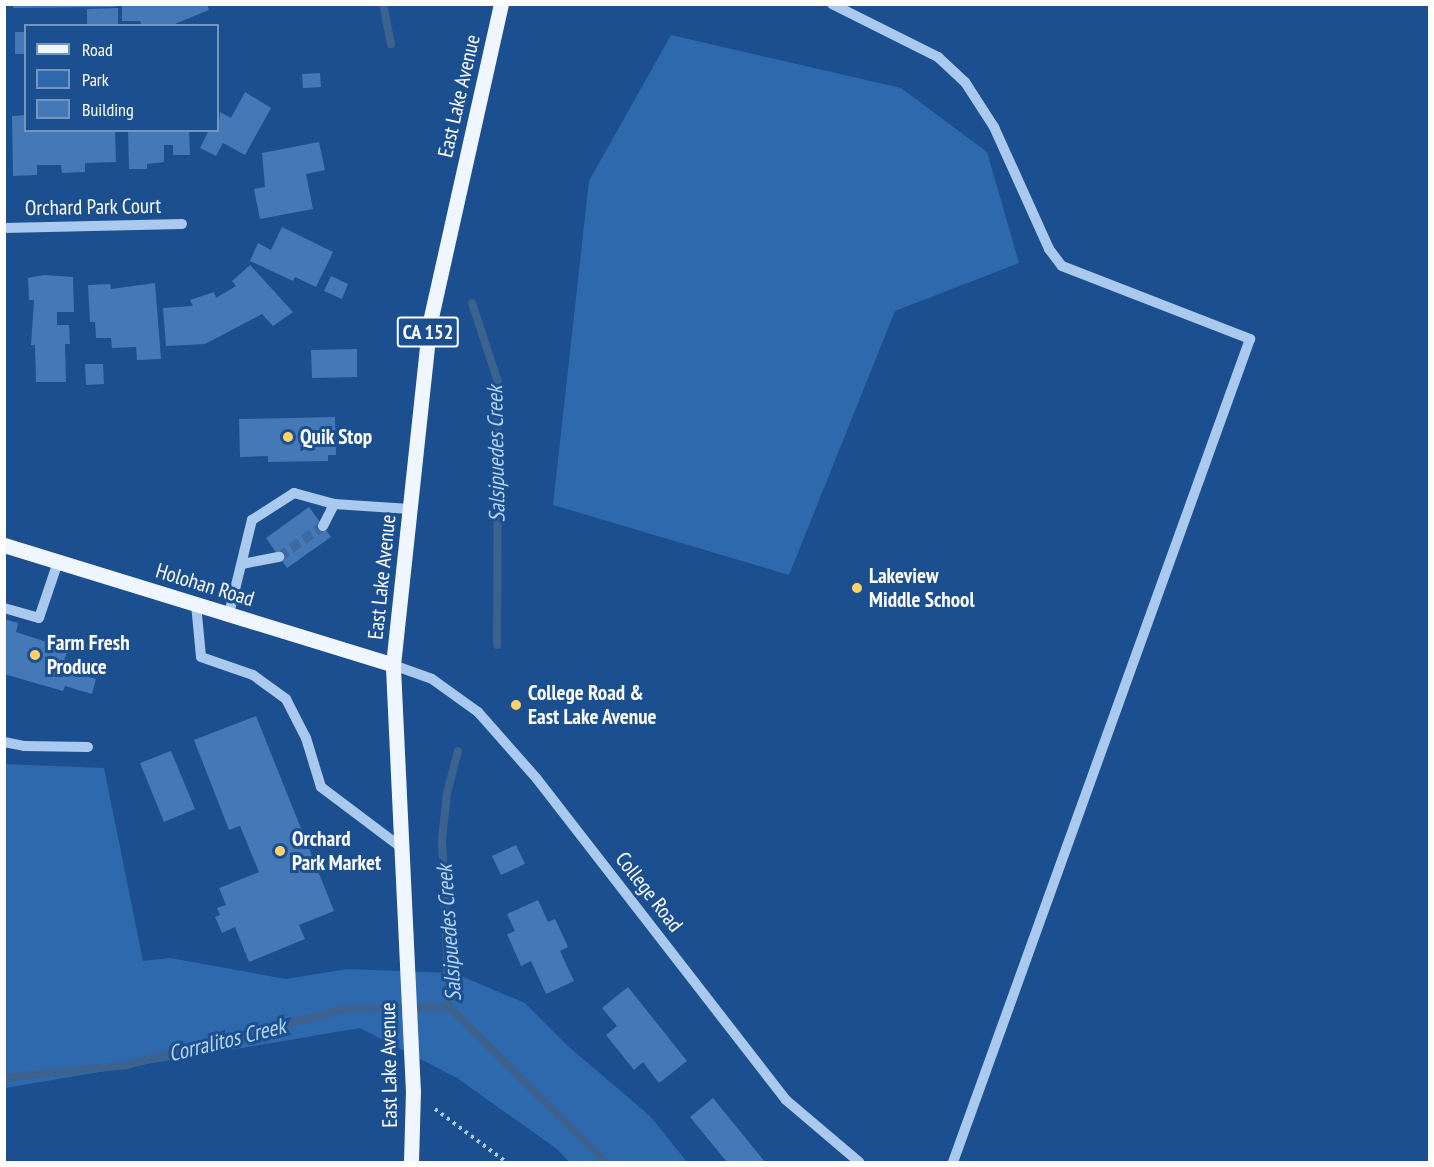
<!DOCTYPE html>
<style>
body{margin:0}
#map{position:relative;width:1434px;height:1167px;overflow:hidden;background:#1b4f8f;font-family:"PT Sans Narrow",sans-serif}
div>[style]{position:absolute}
.green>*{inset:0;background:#2e69ad}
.stream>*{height:8px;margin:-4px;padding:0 4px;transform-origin:4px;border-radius:4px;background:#3c6290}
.building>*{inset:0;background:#4478b7}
.minor-tunnel>*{height:10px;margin-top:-5px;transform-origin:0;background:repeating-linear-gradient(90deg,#3d69a0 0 10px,transparent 0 15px)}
.path>*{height:4px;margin-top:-2px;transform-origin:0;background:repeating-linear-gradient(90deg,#a9c9ee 0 3px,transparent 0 7.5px)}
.minor>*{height:10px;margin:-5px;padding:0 5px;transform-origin:5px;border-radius:5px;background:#a9c9ee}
.major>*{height:15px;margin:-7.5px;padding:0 7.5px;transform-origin:7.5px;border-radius:7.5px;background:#f0f6ff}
.dots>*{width:16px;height:16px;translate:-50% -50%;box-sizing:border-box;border:3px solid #1b4f8f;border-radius:50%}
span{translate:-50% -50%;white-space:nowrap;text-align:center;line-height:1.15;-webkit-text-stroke:6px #1b4f8f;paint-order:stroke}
.shield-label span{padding:2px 4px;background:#1b4f8f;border:2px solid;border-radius:4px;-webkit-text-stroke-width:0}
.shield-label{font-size:20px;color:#fff;font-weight:700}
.street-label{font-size:21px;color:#fff}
.poi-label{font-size:21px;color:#fff;font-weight:700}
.left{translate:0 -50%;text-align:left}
.water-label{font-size:22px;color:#b5d3f5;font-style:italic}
.frame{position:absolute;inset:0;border:6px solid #fff;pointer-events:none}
.legend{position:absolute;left:24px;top:24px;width:195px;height:108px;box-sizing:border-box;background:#1b4f8f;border:2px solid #7695bc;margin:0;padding:8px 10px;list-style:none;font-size:18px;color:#fff}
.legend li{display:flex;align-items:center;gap:12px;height:30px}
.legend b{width:30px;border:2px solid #7695bc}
</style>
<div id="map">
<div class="green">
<div style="clip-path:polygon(671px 35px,901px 88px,987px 152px,1019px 263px,895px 311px,789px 575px,553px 505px,589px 181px)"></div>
<div style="clip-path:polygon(5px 764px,104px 768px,143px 961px,170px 958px,286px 979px,347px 969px,454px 973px,525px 1003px,570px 1048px,650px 1116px,687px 1162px,569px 1162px,557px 1149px,457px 1078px,360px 1028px,5px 1088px)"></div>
</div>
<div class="stream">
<div style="left:383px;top:4px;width:41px;rotate:78.7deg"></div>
<div style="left:472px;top:303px;width:83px;rotate:71.8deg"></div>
<div style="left:498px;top:382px;width:263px;rotate:90.2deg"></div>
<div style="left:458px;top:751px;width:43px;rotate:104.7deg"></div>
<div style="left:447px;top:793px;width:46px;rotate:96.2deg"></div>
<div style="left:442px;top:839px;width:168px;rotate:87.6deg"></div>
<div style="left:449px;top:1007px;width:220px;rotate:44.8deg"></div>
<div style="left:4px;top:1078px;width:124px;rotate:-6deg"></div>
<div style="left:127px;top:1065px;width:225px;rotate:-14.4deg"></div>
<div style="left:345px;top:1009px;width:104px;rotate:-1.1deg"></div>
</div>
<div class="building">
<div style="clip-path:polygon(13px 4px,116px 4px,116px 7px,13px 8px)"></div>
<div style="clip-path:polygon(122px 4px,207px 4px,209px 10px,170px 26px,142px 26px,140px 21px,122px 21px)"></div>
<div style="clip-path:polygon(118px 8px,118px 26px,87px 26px,87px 9px)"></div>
<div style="clip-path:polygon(15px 32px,26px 32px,26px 54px,15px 54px)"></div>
<div style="clip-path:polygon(320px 73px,321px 87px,303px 88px,302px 74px)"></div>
<div style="clip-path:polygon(245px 92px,271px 108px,245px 155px,223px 143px,216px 156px,200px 148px,209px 130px,218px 130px,220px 112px,231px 118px)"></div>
<div style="clip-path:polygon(26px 115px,26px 130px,115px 130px,116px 162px,85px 163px,85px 172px,62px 173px,61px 165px,37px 165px,37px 175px,13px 176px,12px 116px)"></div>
<div style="clip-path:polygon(128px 130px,189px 130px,190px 155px,173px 155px,173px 145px,164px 145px,164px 162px,147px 164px,147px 169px,129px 169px)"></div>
<div style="clip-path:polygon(319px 142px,325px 170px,306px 174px,313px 209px,260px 219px,254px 189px,265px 187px,262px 153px)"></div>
<div style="clip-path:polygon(282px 227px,333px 252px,316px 287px,295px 277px,293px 281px,250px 261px,258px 243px,271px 250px)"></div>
<div style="clip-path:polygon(250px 265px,293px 312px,273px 326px,262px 314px,205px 344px,166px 346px,163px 308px,193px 306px,190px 300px,214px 292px,216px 298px,236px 286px,232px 281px)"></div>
<div style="clip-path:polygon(44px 275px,73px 277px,74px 312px,57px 312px,57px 325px,69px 325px,70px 344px,65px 344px,66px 382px,36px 382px,35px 345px,31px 345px,34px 300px,29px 300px,28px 278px)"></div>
<div style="clip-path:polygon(331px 276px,348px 284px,342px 299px,324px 291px)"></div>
<div style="clip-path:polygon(155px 283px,161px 359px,137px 360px,136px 347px,112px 348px,111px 338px,96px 338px,95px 322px,90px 322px,88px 285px,110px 284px,111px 289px)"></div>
<div style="clip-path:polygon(357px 349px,357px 377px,312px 378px,311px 350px)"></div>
<div style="clip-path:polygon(85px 364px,103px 364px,104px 384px,86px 385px)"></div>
<div style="clip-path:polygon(335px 417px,336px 455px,328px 455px,328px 461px,268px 462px,268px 456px,240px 457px,239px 419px)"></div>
<div style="clip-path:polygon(309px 507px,331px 537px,287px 568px,266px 538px)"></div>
<div style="clip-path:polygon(4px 619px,18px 623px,16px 632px,68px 649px,64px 661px,71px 663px,69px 671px,96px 679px,92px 694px,65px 686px,63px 691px,4px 674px)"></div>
<div style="clip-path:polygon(256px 716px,334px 911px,299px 925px,305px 939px,249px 962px,235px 927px,222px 933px,215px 917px,220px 915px,217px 908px,226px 905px,219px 888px,259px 872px,240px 826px,229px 830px,194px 740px)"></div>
<div style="clip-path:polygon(171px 751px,195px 809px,164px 822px,140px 763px)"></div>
<div style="clip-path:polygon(516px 845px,525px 864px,501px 875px,492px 856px)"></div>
<div style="clip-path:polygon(538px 900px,548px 922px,555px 919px,568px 947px,560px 951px,574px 981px,546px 994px,531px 961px,521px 966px,507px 934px,515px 931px,507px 914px)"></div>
<div style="clip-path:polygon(628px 987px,687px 1061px,659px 1083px,643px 1062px,634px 1070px,606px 1035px,617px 1026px,602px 1008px)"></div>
<div style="clip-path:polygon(713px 1098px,765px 1162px,727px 1162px,690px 1117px)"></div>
</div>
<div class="minor-tunnel">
<div style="left:279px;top:557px;width:54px;rotate:-35.2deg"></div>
</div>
<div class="path">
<div style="left:435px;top:1109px;width:89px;rotate:36.7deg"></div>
</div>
<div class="minor">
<div style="left:832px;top:4px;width:119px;rotate:26.6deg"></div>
<div style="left:938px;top:57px;width:37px;rotate:43deg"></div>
<div style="left:965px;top:82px;width:54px;rotate:57.2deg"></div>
<div style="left:994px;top:127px;width:134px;rotate:65.7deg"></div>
<div style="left:1049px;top:249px;width:21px;rotate:53deg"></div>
<div style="left:1062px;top:266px;width:202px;rotate:21.2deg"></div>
<div style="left:1250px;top:339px;width:875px;rotate:109.84deg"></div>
<div style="left:4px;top:228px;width:178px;rotate:-1.3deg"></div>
<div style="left:323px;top:526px;width:25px;rotate:-63deg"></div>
<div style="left:242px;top:564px;width:38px;rotate:-11deg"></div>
<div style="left:196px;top:604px;width:53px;rotate:84.6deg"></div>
<div style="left:201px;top:657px;width:55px;rotate:19.1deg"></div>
<div style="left:253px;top:675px;width:41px;rotate:36deg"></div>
<div style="left:286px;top:699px;width:44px;rotate:62.9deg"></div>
<div style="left:306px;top:738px;width:51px;rotate:73deg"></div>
<div style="left:321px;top:787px;width:101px;rotate:37deg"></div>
<div style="left:4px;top:608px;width:36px;rotate:16deg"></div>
<div style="left:39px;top:618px;width:59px;rotate:-71.3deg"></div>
<div style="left:229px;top:614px;width:97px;rotate:-76.3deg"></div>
<div style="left:252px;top:520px;width:50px;rotate:-32.7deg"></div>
<div style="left:294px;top:493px;width:41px;rotate:15.4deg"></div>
<div style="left:334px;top:504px;width:76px;rotate:3.8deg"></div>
<div style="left:393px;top:665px;width:41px;rotate:19.7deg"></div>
<div style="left:432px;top:679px;width:57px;rotate:35.7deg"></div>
<div style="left:478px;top:712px;width:89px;rotate:48.6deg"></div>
<div style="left:537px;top:779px;width:406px;rotate:52.2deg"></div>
<div style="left:786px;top:1100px;width:96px;rotate:40.3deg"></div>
<div style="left:4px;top:742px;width:20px;rotate:11deg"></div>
<div style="left:24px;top:746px;width:64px;rotate:0.9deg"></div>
</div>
<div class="major">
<div style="left:4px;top:545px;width:407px;rotate:17.1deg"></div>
<div style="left:411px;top:1162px;width:70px;rotate:-88.4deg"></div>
<div style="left:413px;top:1092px;width:427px;rotate:-92.7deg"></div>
<div style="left:393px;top:665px;width:341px;rotate:-83.9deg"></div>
<div style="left:429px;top:326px;width:330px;rotate:-77.4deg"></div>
</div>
<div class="dots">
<div style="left:288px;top:437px;background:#ffd166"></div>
<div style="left:857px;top:588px;background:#ffd166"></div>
<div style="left:35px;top:655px;background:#ffd166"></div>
<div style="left:516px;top:705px;background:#ffd166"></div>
<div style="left:280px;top:851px;background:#ffd166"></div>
</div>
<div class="shield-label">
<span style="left:428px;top:332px">CA 152</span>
</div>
<div class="street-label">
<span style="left:459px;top:96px;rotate:-77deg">East Lake Avenue</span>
<span style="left:93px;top:207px;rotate:-1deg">Orchard Park Court</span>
<span style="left:382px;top:577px;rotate:-84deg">East Lake Avenue</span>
<span style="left:205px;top:585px;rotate:17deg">Holohan Road</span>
<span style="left:649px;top:892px;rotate:52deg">College Road</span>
<span style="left:389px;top:1065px;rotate:-91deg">East Lake Avenue</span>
</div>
<div class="poi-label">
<span class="left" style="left:300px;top:437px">Quik Stop</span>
<span class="left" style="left:869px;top:588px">Lakeview<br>Middle School</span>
<span class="left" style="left:47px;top:655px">Farm Fresh<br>Produce</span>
<span class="left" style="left:528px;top:705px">College Road &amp;<br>East Lake Avenue</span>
<span class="left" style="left:292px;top:851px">Orchard<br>Park Market</span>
</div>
<div class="water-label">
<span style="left:496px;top:454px;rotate:-91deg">Salsipuedes Creek</span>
<span style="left:449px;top:933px;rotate:-94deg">Salsipuedes Creek</span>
<span style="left:227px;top:1040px;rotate:-14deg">Corralitos Creek</span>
</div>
<div class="frame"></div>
<ul class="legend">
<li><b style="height:8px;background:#f0f6ff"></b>Road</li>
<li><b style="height:16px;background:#2e69ad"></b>Park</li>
<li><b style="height:16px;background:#4478b7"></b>Building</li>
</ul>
</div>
